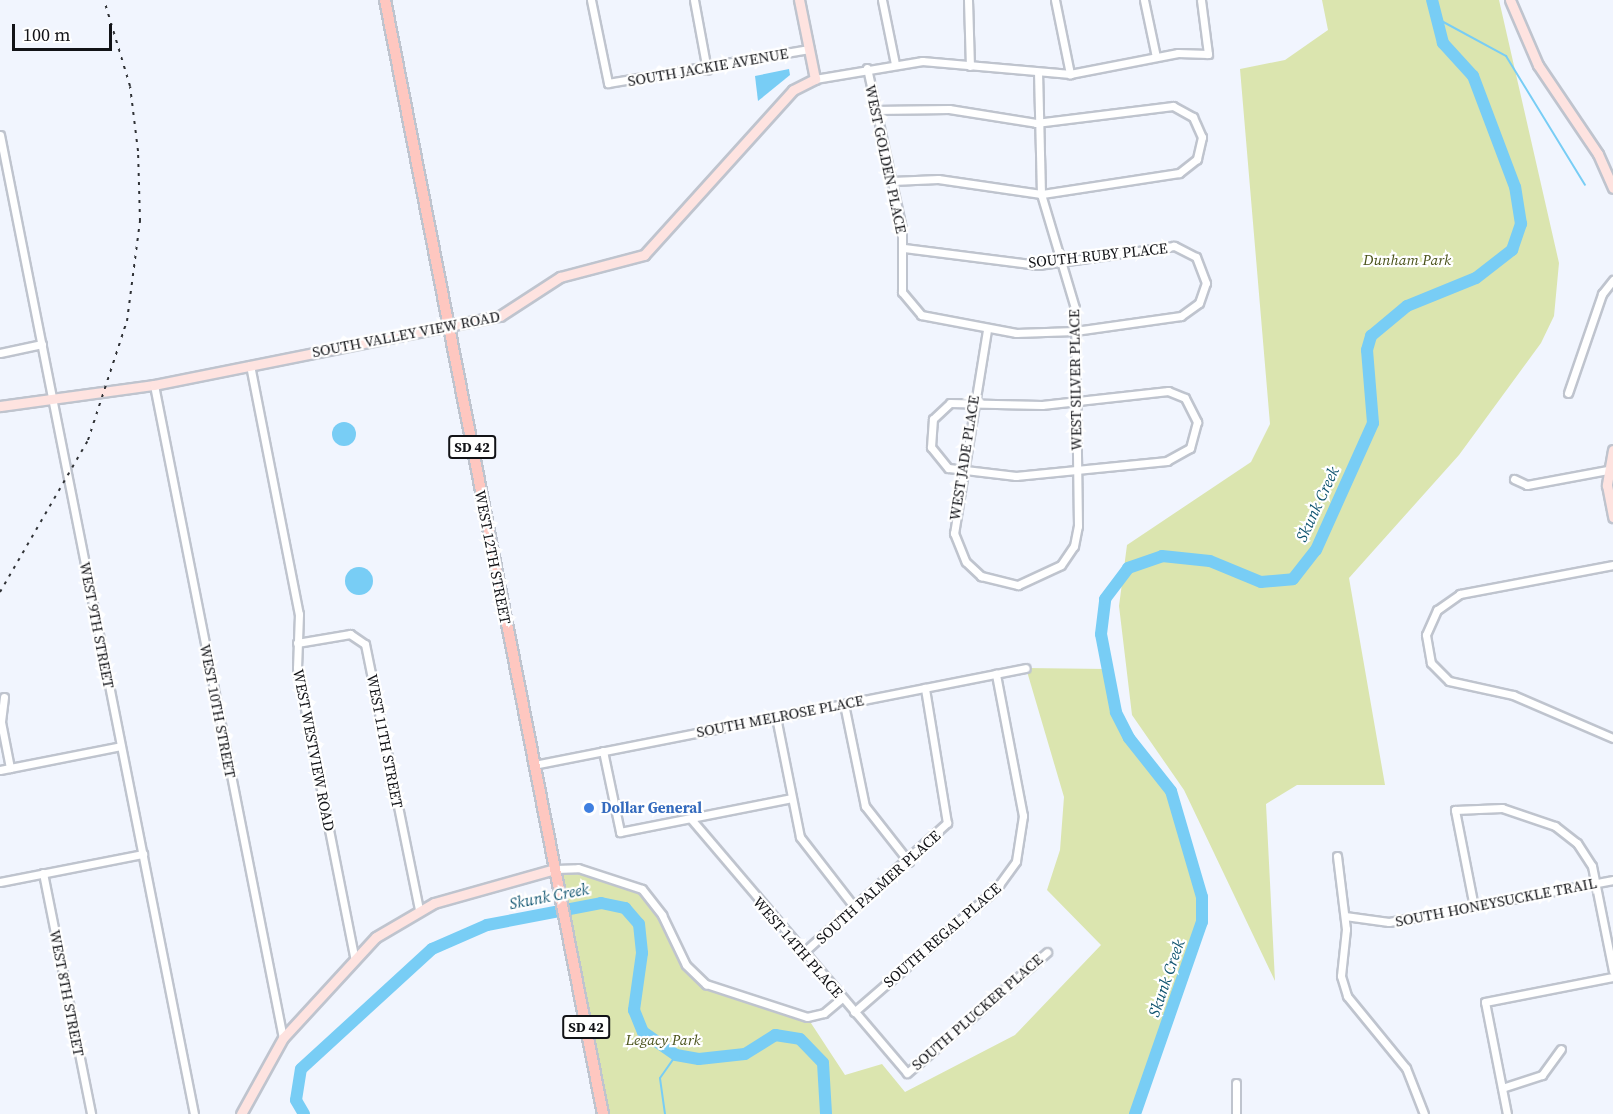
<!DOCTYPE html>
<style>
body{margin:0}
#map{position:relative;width:1613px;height:1114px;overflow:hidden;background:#f1f5fe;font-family:"Source Serif 4",serif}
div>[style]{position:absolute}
.green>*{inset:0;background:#dbe5af}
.water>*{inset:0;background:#78cdf5}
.round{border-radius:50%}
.stream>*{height:2px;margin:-1px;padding:0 1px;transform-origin:1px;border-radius:1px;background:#78cdf5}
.river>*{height:12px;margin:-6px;padding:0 6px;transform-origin:6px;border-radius:6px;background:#78cdf5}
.roads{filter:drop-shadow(2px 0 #bfc4ce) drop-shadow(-2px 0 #bfc4ce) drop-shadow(0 2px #bfc4ce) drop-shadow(0 -2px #bfc4ce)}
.street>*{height:7px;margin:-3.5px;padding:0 3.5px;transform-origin:3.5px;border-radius:3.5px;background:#fff}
.secondary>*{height:9px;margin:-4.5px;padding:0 4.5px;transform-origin:4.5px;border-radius:4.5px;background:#fee3e0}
.primary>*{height:10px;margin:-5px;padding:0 5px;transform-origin:5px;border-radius:5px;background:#fec7c0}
.rail>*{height:2px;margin-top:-1px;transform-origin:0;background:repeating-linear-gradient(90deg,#2f3135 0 3px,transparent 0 9px)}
.dots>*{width:16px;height:16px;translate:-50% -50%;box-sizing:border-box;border:3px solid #fff;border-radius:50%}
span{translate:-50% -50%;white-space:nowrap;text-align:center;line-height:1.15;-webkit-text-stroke:4.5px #fff;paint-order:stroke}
.shield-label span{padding:2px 4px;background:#fff;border:2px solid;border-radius:4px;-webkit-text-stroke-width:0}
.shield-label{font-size:14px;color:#121317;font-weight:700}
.street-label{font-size:15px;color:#121317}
.park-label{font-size:15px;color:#4a521a;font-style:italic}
.shop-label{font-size:15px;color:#366cbe;font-weight:700}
.left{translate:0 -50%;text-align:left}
.water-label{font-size:16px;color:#125671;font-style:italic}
.scale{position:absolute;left:12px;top:24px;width:100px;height:27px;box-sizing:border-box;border:3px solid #121317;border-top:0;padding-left:8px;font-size:18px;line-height:21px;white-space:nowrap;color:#121317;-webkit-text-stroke:4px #fff;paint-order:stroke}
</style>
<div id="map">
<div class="green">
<div style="clip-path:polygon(1322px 0,1499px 0,1559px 263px,1554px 316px,1541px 343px,1459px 455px,1349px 578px,1385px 785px,1297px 785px,1266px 804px,1275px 981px,1184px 790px,1132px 715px,1119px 606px,1127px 545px,1251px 462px,1270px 424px,1240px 69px,1285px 60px,1328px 30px)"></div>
<div style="clip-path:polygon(1026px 668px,1107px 669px,1129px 738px,1171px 791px,1196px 869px,1202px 922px,1135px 1114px,602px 1114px,555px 869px,578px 868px,646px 893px,691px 972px,717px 987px,807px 1017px,845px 1075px,882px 1064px,905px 1092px,1015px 1035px,1101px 945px,1047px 890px,1060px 850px,1064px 797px)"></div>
</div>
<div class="water">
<div style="clip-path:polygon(789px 69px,790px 75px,758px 101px,755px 76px)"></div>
<div class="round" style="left:332px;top:422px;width:24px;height:24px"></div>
<div class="round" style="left:345px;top:567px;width:28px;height:28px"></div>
</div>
<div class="stream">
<div style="left:1436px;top:18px;width:80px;rotate:28.5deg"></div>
<div style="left:1506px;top:56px;width:151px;rotate:58.5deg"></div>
<div style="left:665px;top:1114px;width:36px;rotate:-98deg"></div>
<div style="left:660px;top:1078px;width:28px;rotate:-55deg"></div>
</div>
<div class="river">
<div style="left:304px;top:1114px;width:16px;rotate:-120deg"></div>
<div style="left:296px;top:1100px;width:31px;rotate:-81deg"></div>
<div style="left:301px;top:1069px;width:178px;rotate:-42.5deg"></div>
<div style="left:432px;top:949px;width:60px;rotate:-23.6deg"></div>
<div style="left:487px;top:925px;width:116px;rotate:-10.9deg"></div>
<div style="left:601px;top:903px;width:25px;rotate:12deg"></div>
<div style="left:625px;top:908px;width:21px;rotate:49deg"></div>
<div style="left:639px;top:924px;width:29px;rotate:84deg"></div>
<div style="left:642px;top:953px;width:58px;rotate:98deg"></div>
<div style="left:634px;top:1010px;width:24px;rotate:68deg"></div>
<div style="left:643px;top:1032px;width:40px;rotate:34.9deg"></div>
<div style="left:676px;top:1055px;width:23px;rotate:10deg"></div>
<div style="left:699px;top:1059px;width:46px;rotate:-6.2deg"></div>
<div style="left:745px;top:1054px;width:36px;rotate:-32deg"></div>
<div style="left:775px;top:1035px;width:25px;rotate:9deg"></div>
<div style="left:800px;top:1039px;width:33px;rotate:46deg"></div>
<div style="left:823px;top:1063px;width:51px;rotate:86.6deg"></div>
<div style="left:1135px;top:1114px;width:203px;rotate:-70.8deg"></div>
<div style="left:1202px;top:922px;width:25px;rotate:-90deg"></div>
<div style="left:1202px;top:897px;width:110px;rotate:-106.3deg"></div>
<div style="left:1171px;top:791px;width:68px;rotate:-128.4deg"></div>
<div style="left:1129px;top:738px;width:29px;rotate:-117deg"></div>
<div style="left:1116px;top:712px;width:79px;rotate:-100.9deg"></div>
<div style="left:1101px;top:634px;width:35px;rotate:-83deg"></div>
<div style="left:1105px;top:599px;width:39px;rotate:-53deg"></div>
<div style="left:1128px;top:568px;width:36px;rotate:-19deg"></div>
<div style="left:1162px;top:556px;width:48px;rotate:5.9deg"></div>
<div style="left:1210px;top:561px;width:55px;rotate:22.4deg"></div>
<div style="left:1261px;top:582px;width:32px;rotate:-5deg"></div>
<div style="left:1293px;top:579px;width:37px;rotate:-52deg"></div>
<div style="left:1316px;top:550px;width:139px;rotate:-65.8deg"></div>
<div style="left:1373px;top:423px;width:73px;rotate:-94.7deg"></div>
<div style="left:1367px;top:350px;width:15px;rotate:-74deg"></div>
<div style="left:1371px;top:336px;width:47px;rotate:-39.8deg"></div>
<div style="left:1407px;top:306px;width:74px;rotate:-22.1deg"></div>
<div style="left:1476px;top:278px;width:46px;rotate:-37.9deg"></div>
<div style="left:1512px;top:250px;width:28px;rotate:-71deg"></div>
<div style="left:1521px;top:224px;width:37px;rotate:-99deg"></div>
<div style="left:1515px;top:187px;width:119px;rotate:-110.7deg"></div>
<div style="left:1473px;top:76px;width:45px;rotate:-132.3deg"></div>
<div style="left:1443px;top:43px;width:44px;rotate:-104.3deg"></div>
</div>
<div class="roads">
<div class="street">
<div style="left:591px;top:0;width:85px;rotate:78.4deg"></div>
<div style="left:608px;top:83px;width:204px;rotate:-9.6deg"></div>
<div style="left:694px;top:0;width:71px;rotate:79.5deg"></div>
<div style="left:882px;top:0;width:65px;rotate:78.5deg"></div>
<div style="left:968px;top:0;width:66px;rotate:88.3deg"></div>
<div style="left:1055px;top:0;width:76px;rotate:78.5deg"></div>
<div style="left:1144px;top:0;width:58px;rotate:78.1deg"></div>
<div style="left:867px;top:68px;width:164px;rotate:77.7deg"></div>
<div style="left:902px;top:228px;width:64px;rotate:90deg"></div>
<div style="left:902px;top:292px;width:30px;rotate:50deg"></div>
<div style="left:921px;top:315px;width:97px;rotate:10.7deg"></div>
<div style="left:1016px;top:333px;width:59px;rotate:-1.9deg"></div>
<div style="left:1075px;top:331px;width:107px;rotate:-8.1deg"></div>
<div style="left:1181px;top:316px;width:22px;rotate:-36deg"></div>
<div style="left:1199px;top:303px;width:21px;rotate:-71deg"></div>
<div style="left:1206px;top:283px;width:28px;rotate:-111deg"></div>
<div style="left:1196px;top:257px;width:25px;rotate:-153deg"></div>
<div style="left:1174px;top:246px;width:137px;rotate:172deg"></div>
<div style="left:1038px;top:265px;width:135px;rotate:-172.8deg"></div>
<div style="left:815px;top:79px;width:109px;rotate:-9.5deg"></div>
<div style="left:922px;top:61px;width:149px;rotate:5deg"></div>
<div style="left:1070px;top:74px;width:110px;rotate:-11deg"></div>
<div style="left:1178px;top:53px;width:30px;rotate:2deg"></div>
<div style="left:1208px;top:54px;width:54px;rotate:-97.4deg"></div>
<div style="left:874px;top:110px;width:75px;rotate:-0.8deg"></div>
<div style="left:949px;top:109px;width:88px;rotate:9.1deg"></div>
<div style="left:1036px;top:123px;width:138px;rotate:-7.1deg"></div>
<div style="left:1173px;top:106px;width:23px;rotate:29deg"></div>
<div style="left:1193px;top:117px;width:22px;rotate:66deg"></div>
<div style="left:1202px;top:137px;width:23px;rotate:103deg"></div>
<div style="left:1197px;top:159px;width:23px;rotate:142deg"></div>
<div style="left:1179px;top:173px;width:140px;rotate:171.3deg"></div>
<div style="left:1041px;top:194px;width:104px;rotate:-171.7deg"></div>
<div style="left:938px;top:179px;width:46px;rotate:177.5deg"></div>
<div style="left:0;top:135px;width:998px;rotate:78.79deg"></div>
<div style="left:987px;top:330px;width:206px;rotate:99.2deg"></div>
<div style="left:954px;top:533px;width:31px;rotate:68deg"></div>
<div style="left:966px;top:562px;width:21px;rotate:43deg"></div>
<div style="left:981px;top:576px;width:38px;rotate:14deg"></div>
<div style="left:1018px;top:585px;width:47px;rotate:-24.9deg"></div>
<div style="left:1061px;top:565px;width:23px;rotate:-56deg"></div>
<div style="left:1074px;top:546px;width:20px;rotate:-79deg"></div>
<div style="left:1078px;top:526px;width:218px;rotate:-90.8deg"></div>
<div style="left:1075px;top:308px;width:119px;rotate:-106.6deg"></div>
<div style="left:1041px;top:194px;width:120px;rotate:-91.4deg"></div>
<div style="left:0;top:353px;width:43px;rotate:-12.1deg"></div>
<div style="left:250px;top:365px;width:254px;rotate:78.9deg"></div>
<div style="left:299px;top:614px;width:54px;rotate:92.1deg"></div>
<div style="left:297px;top:668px;width:295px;rotate:78.8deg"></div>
<div style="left:154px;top:385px;width:666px;rotate:78.83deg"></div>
<div style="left:1168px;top:391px;width:18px;rotate:22deg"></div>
<div style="left:1185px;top:398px;width:27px;rotate:63deg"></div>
<div style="left:1197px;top:422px;width:27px;rotate:105deg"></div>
<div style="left:1190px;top:448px;width:26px;rotate:151deg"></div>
<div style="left:1167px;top:461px;width:152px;rotate:174.3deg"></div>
<div style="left:1016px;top:476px;width:68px;rotate:-173.3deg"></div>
<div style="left:948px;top:468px;width:27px;rotate:-129deg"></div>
<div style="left:931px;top:447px;width:28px;rotate:-86deg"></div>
<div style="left:933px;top:419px;width:23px;rotate:-43deg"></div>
<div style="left:950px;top:403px;width:92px;rotate:1.2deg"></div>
<div style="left:1042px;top:405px;width:127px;rotate:-6.3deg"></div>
<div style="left:1568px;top:393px;width:105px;rotate:-71deg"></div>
<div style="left:1602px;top:294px;width:18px;rotate:-52deg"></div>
<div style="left:1514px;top:479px;width:14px;rotate:25deg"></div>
<div style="left:1527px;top:485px;width:82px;rotate:-10.5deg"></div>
<div style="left:1613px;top:565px;width:156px;rotate:169.3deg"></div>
<div style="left:1460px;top:594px;width:28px;rotate:145deg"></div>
<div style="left:1437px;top:610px;width:27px;rotate:114deg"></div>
<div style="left:1426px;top:635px;width:28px;rotate:80deg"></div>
<div style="left:1431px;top:663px;width:25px;rotate:45deg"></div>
<div style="left:1449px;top:681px;width:66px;rotate:12.3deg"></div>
<div style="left:1513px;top:695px;width:109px;rotate:23.3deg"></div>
<div style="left:297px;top:643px;width:54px;rotate:-9.6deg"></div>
<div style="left:350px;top:634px;width:18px;rotate:34deg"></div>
<div style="left:365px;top:644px;width:270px;rotate:78.5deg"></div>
<div style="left:4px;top:697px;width:25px;rotate:97deg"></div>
<div style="left:1px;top:722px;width:47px;rotate:78.9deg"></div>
<div style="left:844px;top:704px;width:104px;rotate:78.4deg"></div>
<div style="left:865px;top:806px;width:71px;rotate:51.8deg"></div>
<div style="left:776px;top:717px;width:122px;rotate:78.7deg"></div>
<div style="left:800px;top:837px;width:90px;rotate:52.2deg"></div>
<div style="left:603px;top:751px;width:83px;rotate:78.1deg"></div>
<div style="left:620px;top:832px;width:174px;rotate:-11.2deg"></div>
<div style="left:534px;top:765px;width:501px;rotate:-11.15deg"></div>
<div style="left:0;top:770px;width:123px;rotate:-11.2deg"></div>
<div style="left:691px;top:819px;width:333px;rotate:49.6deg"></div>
<div style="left:907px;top:1073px;width:185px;rotate:-40.8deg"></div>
<div style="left:1337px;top:856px;width:74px;rotate:83deg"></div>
<div style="left:1346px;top:929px;width:47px;rotate:96.1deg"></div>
<div style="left:1341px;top:976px;width:21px;rotate:73deg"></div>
<div style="left:1347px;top:996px;width:93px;rotate:50.7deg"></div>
<div style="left:1406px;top:1068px;width:49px;rotate:68.6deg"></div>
<div style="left:555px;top:869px;width:23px;rotate:-2deg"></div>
<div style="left:578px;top:868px;width:67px;rotate:18.2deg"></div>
<div style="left:642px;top:889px;width:33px;rotate:52deg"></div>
<div style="left:662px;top:915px;width:55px;rotate:64.4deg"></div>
<div style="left:686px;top:965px;width:28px;rotate:44deg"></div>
<div style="left:706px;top:984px;width:106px;rotate:18.1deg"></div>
<div style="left:807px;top:1017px;width:17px;rotate:-13deg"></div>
<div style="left:824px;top:1013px;width:23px;rotate:-40deg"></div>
<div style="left:43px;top:873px;width:246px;rotate:78.7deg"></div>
<div style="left:0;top:882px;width:146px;rotate:-11.1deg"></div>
<div style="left:1474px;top:907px;width:99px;rotate:-101.1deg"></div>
<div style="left:1455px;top:810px;width:47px;rotate:-2.4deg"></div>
<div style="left:1502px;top:808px;width:56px;rotate:18.8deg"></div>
<div style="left:1555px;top:826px;width:28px;rotate:38deg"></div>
<div style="left:1577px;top:843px;width:27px;rotate:57deg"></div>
<div style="left:1592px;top:866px;width:107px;rotate:78.7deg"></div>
<div style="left:1345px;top:916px;width:44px;rotate:7.8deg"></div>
<div style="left:1389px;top:922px;width:228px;rotate:-10.6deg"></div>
<div style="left:804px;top:952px;width:193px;rotate:-42.1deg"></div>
<div style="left:947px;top:823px;width:137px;rotate:-99.3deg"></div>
<div style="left:854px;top:1012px;width:188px;rotate:-40.9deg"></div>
<div style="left:996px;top:889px;width:34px;rotate:-54deg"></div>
<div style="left:1016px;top:861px;width:46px;rotate:-81.2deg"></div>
<div style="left:1023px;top:816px;width:145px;rotate:-100.8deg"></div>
<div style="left:1502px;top:1088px;width:42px;rotate:-18deg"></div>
<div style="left:1542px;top:1075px;width:32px;rotate:-54deg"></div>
<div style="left:1236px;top:1114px;width:31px;rotate:-90deg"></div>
<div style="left:1507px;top:1114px;width:114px;rotate:-101.1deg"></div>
<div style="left:1485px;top:1002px;width:130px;rotate:-11.1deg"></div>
</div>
<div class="secondary">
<div style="left:1510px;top:0;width:71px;rotate:66.7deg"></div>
<div style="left:1538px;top:65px;width:107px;rotate:56deg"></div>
<div style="left:1598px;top:154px;width:37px;rotate:66deg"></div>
<div style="left:0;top:406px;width:155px;rotate:-7.8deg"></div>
<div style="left:154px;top:385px;width:353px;rotate:-11.3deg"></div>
<div style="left:500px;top:316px;width:72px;rotate:-33deg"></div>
<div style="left:560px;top:277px;width:87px;rotate:-14.7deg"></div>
<div style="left:644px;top:255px;width:222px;rotate:-47.9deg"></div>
<div style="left:793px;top:90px;width:25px;rotate:-27deg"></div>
<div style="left:815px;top:79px;width:81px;rotate:-101.4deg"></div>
<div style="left:1613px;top:450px;width:36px;rotate:100deg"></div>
<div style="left:1607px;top:485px;width:33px;rotate:79deg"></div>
<div style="left:241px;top:1114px;width:87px;rotate:-61.1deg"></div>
<div style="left:283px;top:1038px;width:137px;rotate:-47.4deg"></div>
<div style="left:376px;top:937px;width:67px;rotate:-30.4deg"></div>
<div style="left:434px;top:903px;width:126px;rotate:-15.7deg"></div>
</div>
<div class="primary">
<div style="left:385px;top:0;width:1135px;rotate:78.93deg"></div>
</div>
</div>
<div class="rail">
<div style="left:0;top:592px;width:176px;rotate:-59.9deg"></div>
<div style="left:88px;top:440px;width:125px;rotate:-71.9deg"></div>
<div style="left:127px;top:321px;width:101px;rotate:-82.6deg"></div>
<div style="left:140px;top:221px;width:70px;rotate:-91.6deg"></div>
<div style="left:138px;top:151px;width:65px;rotate:-97deg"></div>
<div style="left:130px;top:86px;width:90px;rotate:-106.8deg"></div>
</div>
<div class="dots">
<div style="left:589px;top:808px;background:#3f7fe0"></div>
</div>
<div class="shield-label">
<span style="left:472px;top:447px">SD 42</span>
<span style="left:586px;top:1027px">SD 42</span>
</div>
<div class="street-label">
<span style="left:708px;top:67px;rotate:-10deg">SOUTH JACKIE AVENUE</span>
<span style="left:886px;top:159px;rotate:78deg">WEST GOLDEN PLACE</span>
<span style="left:1098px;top:255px;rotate:-6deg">SOUTH RUBY PLACE</span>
<span style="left:406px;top:334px;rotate:-11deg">SOUTH VALLEY VIEW ROAD</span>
<span style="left:1075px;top:380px;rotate:-91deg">WEST SILVER PLACE</span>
<span style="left:964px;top:458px;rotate:-81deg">WEST JADE PLACE</span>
<span style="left:493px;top:557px;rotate:79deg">WEST 12TH STREET</span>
<span style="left:97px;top:625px;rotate:79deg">WEST 9TH STREET</span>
<span style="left:218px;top:711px;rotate:79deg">WEST 10TH STREET</span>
<span style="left:780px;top:716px;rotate:-11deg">SOUTH MELROSE PLACE</span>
<span style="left:385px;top:741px;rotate:79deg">WEST 11TH STREET</span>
<span style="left:314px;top:750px;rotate:79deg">WEST WESTVIEW ROAD</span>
<span style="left:878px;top:887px;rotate:-42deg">SOUTH PALMER PLACE</span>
<span style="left:1496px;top:902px;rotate:-11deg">SOUTH HONEYSUCKLE TRAIL</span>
<span style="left:942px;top:935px;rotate:-41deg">SOUTH REGAL PLACE</span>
<span style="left:798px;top:947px;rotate:49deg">WEST 14TH PLACE</span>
<span style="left:67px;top:993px;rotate:79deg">WEST 8TH STREET</span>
<span style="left:977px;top:1012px;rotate:-41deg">SOUTH PLUCKER PLACE</span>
</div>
<div class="park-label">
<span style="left:1407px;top:260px">Dunham Park</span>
<span style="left:663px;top:1040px">Legacy Park</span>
</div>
<div class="shop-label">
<span class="left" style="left:601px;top:808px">Dollar General</span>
</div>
<div class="water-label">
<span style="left:1317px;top:504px;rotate:-65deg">Skunk Creek</span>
<span style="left:549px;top:896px;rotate:-11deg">Skunk Creek</span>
<span style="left:1166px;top:978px;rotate:-71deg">Skunk Creek</span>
</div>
<div class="scale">100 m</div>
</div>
